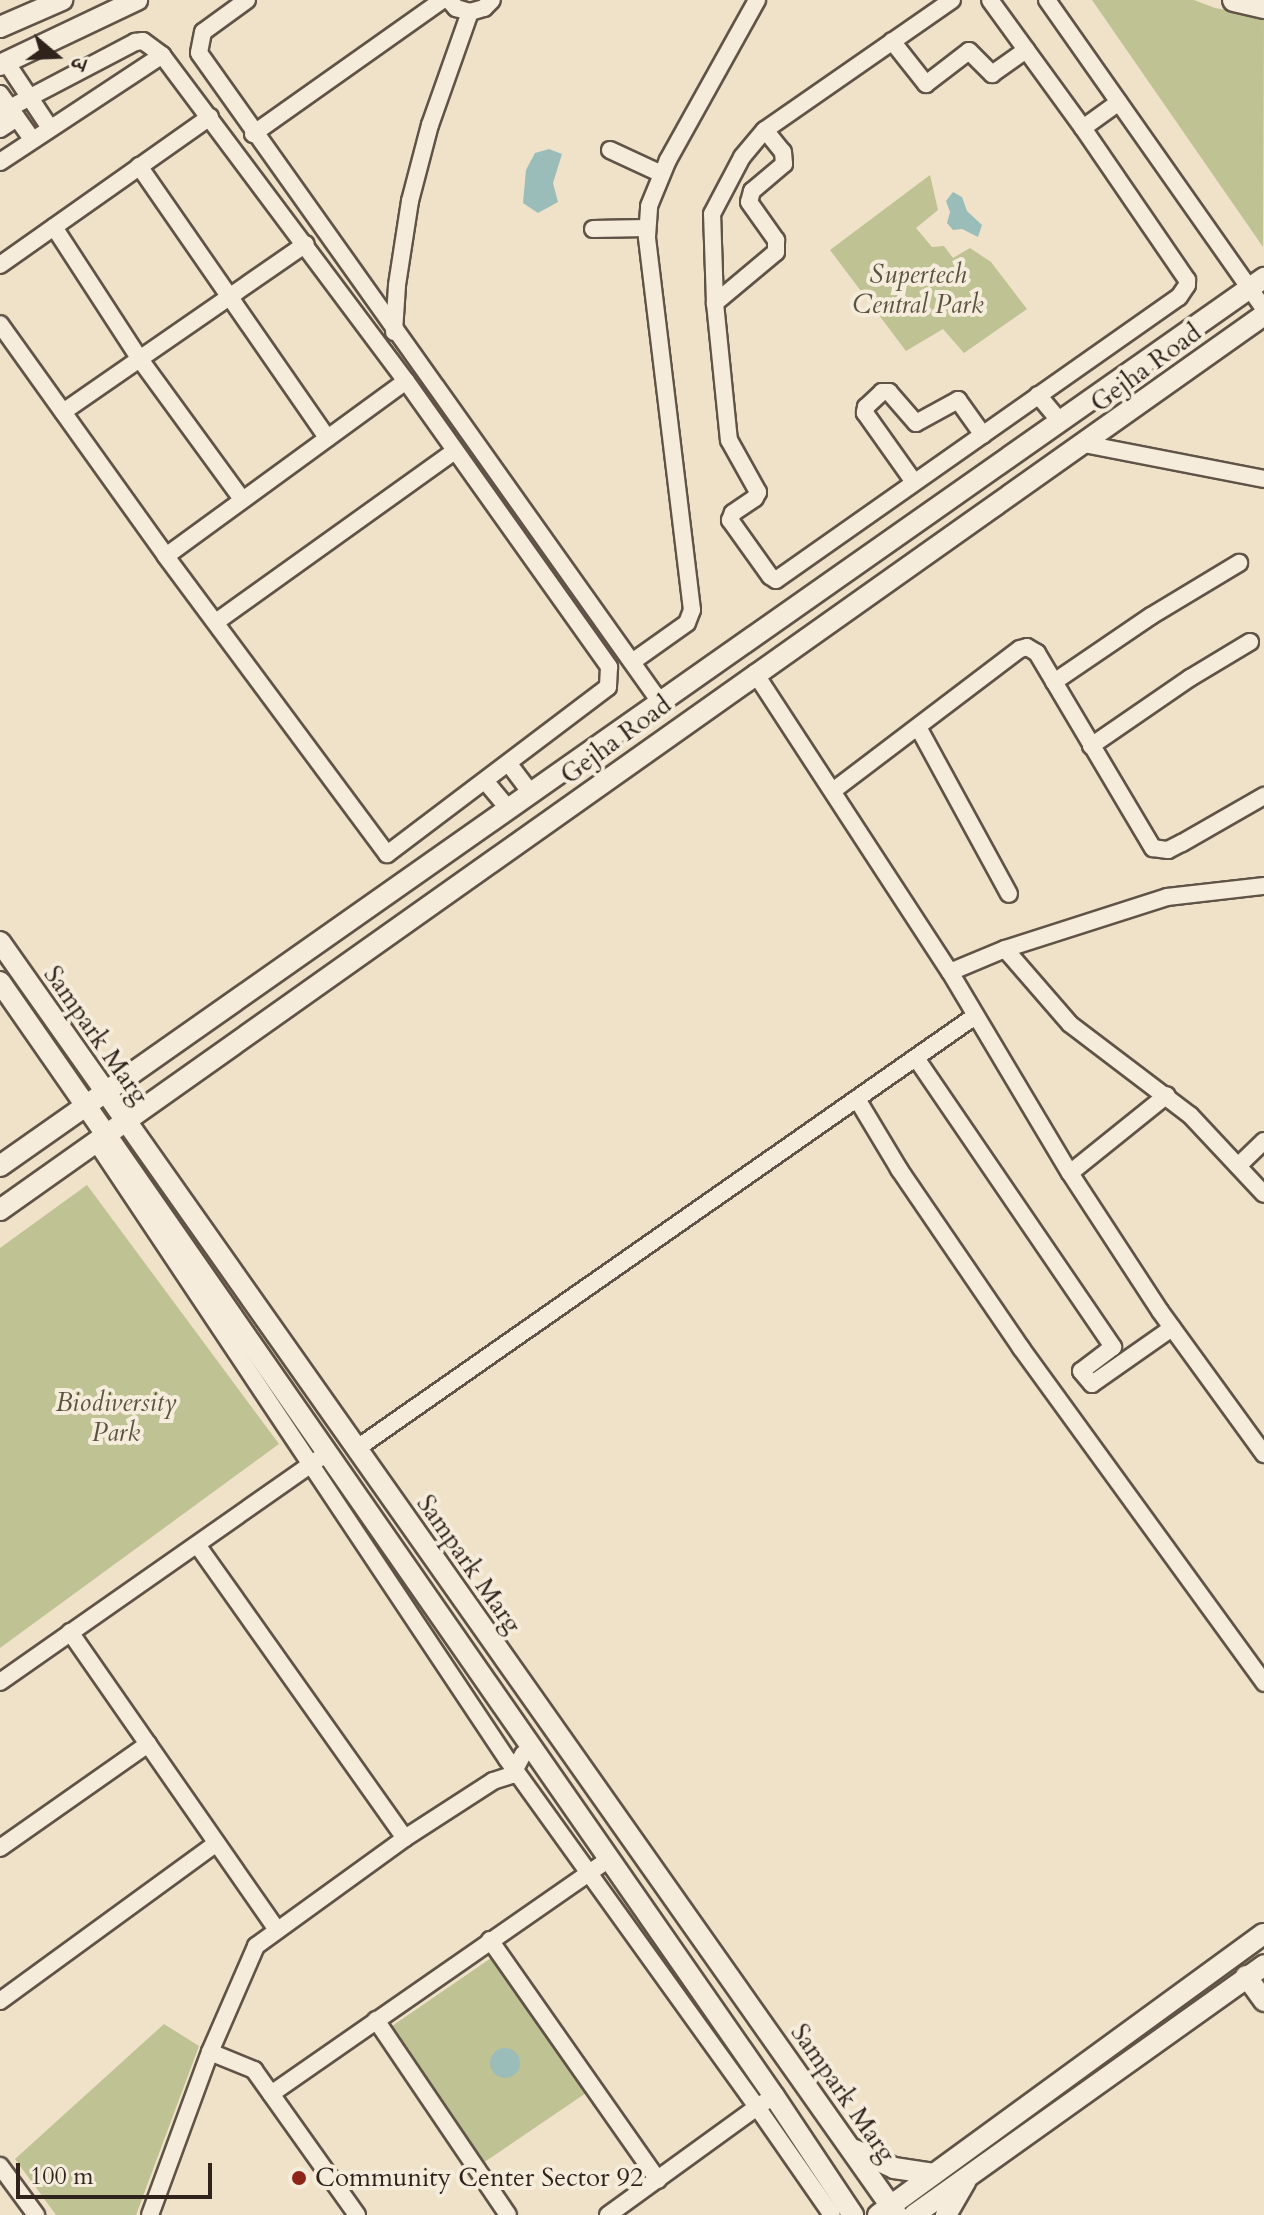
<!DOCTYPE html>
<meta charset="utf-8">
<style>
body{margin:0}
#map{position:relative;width:1264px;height:2215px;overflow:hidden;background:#efe2c8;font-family:Cardo,"Noto Serif Devanagari",serif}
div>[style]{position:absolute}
.green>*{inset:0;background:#bfc292}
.water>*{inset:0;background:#9abdba}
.round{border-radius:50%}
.roads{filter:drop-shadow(2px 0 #605347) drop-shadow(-2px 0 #605347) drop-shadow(0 2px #605347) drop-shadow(0 -2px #605347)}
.minor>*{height:16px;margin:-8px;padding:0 8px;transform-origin:8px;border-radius:8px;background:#f5ecdb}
.tertiary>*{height:20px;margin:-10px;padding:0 10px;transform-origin:10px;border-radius:10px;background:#f5ecdb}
.secondary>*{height:22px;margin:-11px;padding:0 11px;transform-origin:11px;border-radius:11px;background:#f5ecdb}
.dots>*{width:22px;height:22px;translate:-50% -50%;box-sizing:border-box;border:4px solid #f5ecdb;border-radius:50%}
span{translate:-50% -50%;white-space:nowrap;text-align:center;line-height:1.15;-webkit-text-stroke:8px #f5ecdb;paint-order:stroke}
.park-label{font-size:26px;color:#5b533f;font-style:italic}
.street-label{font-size:26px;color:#30231c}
.poi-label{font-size:26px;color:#30231c}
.left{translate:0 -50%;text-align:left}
.north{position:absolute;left:16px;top:16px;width:80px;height:80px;-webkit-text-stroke:6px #f5ecdb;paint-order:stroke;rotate:109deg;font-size:22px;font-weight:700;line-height:32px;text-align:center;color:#30231c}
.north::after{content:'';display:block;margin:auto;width:28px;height:36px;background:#30231c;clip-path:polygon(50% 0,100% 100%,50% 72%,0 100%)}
.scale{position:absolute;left:16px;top:2163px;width:196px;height:36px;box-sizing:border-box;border:4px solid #30231c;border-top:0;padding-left:10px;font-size:24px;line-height:28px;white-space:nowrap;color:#30231c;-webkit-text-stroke:6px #f5ecdb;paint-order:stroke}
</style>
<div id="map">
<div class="green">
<div style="clip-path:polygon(1092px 0,1194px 0,1215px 8px,1264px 17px,1263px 247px)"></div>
<div style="clip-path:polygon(930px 175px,938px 210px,916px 228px,932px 247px,944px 246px,953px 258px,970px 248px,991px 262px,1027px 309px,964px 353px,943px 329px,906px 351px,830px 250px)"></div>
<div style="clip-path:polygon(87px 1185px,279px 1444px,0 1648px,0 1248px)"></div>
<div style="clip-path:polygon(494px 1956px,586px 2093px,483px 2163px,392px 2026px)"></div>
<div style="clip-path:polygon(164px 2024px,199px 2046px,136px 2215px,56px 2215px,15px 2159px)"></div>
</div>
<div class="water">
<div style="clip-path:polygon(549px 149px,562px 154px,553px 183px,558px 202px,538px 213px,523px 203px,526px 170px,535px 153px)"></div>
<div style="clip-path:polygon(953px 192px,962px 197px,967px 211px,982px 225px,978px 237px,962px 229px,953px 230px,947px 223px,950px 212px,946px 201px)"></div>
<div class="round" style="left:490px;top:2048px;width:30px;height:30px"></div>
</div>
<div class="roads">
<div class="minor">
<div style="left:247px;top:0;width:54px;rotate:144deg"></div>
<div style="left:203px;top:32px;width:21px;rotate:101deg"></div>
<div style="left:199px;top:53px;width:796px;rotate:54.61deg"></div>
<div style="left:449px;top:0;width:11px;rotate:49deg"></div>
<div style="left:456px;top:8px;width:15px;rotate:16deg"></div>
<div style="left:470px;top:12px;width:15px;rotate:-16deg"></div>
<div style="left:484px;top:8px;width:11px;rotate:-45deg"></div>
<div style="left:952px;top:0;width:228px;rotate:145.2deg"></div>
<div style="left:765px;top:130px;width:28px;rotate:51deg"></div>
<div style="left:783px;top:152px;width:12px;rotate:85deg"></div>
<div style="left:784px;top:164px;width:42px;rotate:139.8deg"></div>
<div style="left:752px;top:191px;width:11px;rotate:105deg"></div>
<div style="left:749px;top:202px;width:47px;rotate:54.6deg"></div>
<div style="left:776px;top:240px;width:12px;rotate:90deg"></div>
<div style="left:776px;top:252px;width:80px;rotate:140.1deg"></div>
<div style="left:715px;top:303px;width:138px;rotate:84.2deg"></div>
<div style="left:729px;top:440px;width:60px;rotate:60.9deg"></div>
<div style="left:758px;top:492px;width:7px;rotate:117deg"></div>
<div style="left:755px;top:498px;width:27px;rotate:146deg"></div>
<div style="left:733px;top:513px;width:8px;rotate:113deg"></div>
<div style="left:730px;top:520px;width:69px;rotate:54.5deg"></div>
<div style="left:770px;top:576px;width:7px;rotate:34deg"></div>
<div style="left:776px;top:580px;width:492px;rotate:-35.1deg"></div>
<div style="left:1179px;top:297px;width:14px;rotate:-56deg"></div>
<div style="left:1187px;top:285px;width:5px;rotate:-90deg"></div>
<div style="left:1187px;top:280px;width:184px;rotate:-124.4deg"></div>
<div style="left:1083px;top:128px;width:158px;rotate:-126deg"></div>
<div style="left:1047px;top:0;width:378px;rotate:54.9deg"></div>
<div style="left:892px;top:41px;width:55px;rotate:51.7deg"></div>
<div style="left:926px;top:84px;width:54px;rotate:-37.5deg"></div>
<div style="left:969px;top:51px;width:33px;rotate:45deg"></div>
<div style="left:992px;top:74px;width:42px;rotate:-35.2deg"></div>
<div style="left:6px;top:62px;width:79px;rotate:56.3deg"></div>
<div style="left:0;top:94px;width:55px;rotate:54.6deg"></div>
<div style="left:0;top:113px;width:153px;rotate:-27.7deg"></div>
<div style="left:135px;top:42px;width:8px;rotate:-7deg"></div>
<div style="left:143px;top:41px;width:24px;rotate:36deg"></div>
<div style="left:162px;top:55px;width:407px;rotate:53.2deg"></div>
<div style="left:406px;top:381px;width:351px;rotate:54.6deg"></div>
<div style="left:609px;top:667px;width:20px;rotate:93deg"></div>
<div style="left:608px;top:687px;width:277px;rotate:142.9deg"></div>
<div style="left:387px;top:854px;width:371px;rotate:-126.6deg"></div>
<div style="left:166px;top:556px;width:285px;rotate:-125.6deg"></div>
<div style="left:1083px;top:128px;width:44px;rotate:-35.8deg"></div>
<div style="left:0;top:129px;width:20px;rotate:-33deg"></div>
<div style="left:253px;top:134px;width:232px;rotate:-35.3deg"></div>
<div style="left:610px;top:150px;width:57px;rotate:24.8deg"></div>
<div style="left:0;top:162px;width:194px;rotate:-33.4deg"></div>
<div style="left:139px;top:166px;width:331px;rotate:55.3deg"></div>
<div style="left:54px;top:227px;width:156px;rotate:57deg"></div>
<div style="left:139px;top:358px;width:175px;rotate:53.9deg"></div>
<div style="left:593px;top:229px;width:54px;rotate:-1.1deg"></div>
<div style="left:0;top:265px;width:257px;rotate:-35.2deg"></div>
<div style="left:715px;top:303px;width:89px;rotate:-91.9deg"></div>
<div style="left:712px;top:214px;width:64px;rotate:-62.2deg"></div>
<div style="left:742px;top:157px;width:35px;rotate:-50deg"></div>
<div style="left:394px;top:332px;width:47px;rotate:-86.3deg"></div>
<div style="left:397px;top:285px;width:85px;rotate:-81.2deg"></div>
<div style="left:410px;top:201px;width:79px;rotate:-75.3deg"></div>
<div style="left:430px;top:125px;width:120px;rotate:-70.5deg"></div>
<div style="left:1038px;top:395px;width:34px;rotate:50deg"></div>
<div style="left:63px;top:412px;width:295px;rotate:-34.7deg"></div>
<div style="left:1084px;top:444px;width:183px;rotate:11deg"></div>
<div style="left:914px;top:482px;width:85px;rotate:-125.4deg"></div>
<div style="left:865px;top:413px;width:6px;rotate:-81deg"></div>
<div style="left:866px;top:407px;width:22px;rotate:-43deg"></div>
<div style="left:882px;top:392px;width:7px"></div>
<div style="left:889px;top:392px;width:41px;rotate:48.9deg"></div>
<div style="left:916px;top:423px;width:48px;rotate:-28.7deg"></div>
<div style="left:958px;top:400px;width:43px;rotate:54.5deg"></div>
<div style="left:166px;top:556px;width:297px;rotate:-36.1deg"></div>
<div style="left:216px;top:622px;width:294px;rotate:-35.6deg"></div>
<div style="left:632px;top:662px;width:67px;rotate:-35.3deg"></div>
<div style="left:687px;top:623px;width:14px;rotate:-69deg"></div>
<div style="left:692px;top:610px;width:376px;rotate:-96.9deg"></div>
<div style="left:647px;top:237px;width:31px;rotate:-86deg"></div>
<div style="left:649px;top:206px;width:50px;rotate:-67.6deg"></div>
<div style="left:668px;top:160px;width:183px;rotate:-60.9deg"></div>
<div style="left:755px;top:673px;width:357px;rotate:56.9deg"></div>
<div style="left:950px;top:972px;width:234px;rotate:59.2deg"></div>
<div style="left:1070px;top:1173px;width:165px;rotate:56.9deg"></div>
<div style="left:1160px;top:1311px;width:177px;rotate:54deg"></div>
<div style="left:1054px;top:682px;width:117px;rotate:-34.2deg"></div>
<div style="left:1151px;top:616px;width:103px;rotate:-31.1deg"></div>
<div style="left:918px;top:727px;width:190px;rotate:61.4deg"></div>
<div style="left:1091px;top:746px;width:120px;rotate:-34.5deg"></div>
<div style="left:1190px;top:678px;width:70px;rotate:-31deg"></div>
<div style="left:509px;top:764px;width:36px;rotate:53deg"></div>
<div style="left:486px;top:782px;width:34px;rotate:50deg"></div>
<div style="left:834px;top:790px;width:233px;rotate:-37.2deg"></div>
<div style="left:1020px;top:649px;width:7px;rotate:-16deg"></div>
<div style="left:1027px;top:647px;width:12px;rotate:31deg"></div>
<div style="left:1037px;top:653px;width:227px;rotate:59.3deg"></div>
<div style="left:1153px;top:848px;width:15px;rotate:8deg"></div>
<div style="left:1168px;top:850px;width:16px;rotate:-27deg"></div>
<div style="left:1182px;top:843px;width:95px;rotate:-29.8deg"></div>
<div style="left:1005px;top:949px;width:99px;rotate:49.1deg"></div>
<div style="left:1070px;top:1024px;width:151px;rotate:37.2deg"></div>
<div style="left:1190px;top:1115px;width:108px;rotate:46.9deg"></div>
<div style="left:950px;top:972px;width:60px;rotate:-22.7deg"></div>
<div style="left:1005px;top:949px;width:170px;rotate:-17.8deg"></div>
<div style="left:1167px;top:897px;width:98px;rotate:-6.5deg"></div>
<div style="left:916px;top:1058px;width:350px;rotate:55.7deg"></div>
<div style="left:1113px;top:1347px;width:40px;rotate:143deg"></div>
<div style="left:1081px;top:1371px;width:17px;rotate:50deg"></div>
<div style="left:1092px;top:1384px;width:98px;rotate:-35deg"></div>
<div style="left:857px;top:1099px;width:82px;rotate:59deg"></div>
<div style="left:899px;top:1169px;width:217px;rotate:55.7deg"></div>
<div style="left:1021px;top:1348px;width:414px;rotate:54deg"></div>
<div style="left:96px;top:1142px;width:741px;rotate:56.33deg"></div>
<div style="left:507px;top:1759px;width:428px;rotate:54.3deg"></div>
<div style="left:757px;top:2107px;width:20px;rotate:-33deg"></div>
<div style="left:1238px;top:1166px;width:36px;rotate:-44deg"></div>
<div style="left:1070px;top:1173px;width:124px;rotate:-38.8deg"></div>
<div style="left:356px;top:1449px;width:755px;rotate:-34.97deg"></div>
<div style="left:198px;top:1546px;width:358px;rotate:54.7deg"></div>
<div style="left:70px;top:1632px;width:361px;rotate:55.2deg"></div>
<div style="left:0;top:1682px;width:391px;rotate:-35deg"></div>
<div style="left:0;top:1848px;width:181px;rotate:-35.1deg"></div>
<div style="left:490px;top:1940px;width:293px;rotate:55deg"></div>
<div style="left:0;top:2001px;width:268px;rotate:-36.1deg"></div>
<div style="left:376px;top:2020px;width:235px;rotate:55.9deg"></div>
<div style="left:210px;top:2052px;width:48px;rotate:22.2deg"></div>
<div style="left:254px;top:2070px;width:178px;rotate:54.6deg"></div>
<div style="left:271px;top:2094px;width:413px;rotate:-34.8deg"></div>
<div style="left:0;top:2166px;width:61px;rotate:53.7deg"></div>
<div style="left:150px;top:2215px;width:174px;rotate:-69.8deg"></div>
<div style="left:210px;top:2052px;width:116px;rotate:-66.5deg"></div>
<div style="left:256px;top:1946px;width:184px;rotate:-35.9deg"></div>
<div style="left:405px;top:1838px;width:105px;rotate:-32.9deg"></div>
<div style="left:493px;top:1781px;width:20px;rotate:-18deg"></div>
<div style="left:512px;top:1775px;width:24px;rotate:-62deg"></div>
<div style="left:608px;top:2215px;width:184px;rotate:-35.9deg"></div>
<div style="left:757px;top:2107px;width:131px;rotate:55.2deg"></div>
</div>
<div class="tertiary">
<div style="left:0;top:27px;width:68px;rotate:-23.5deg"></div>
<div style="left:0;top:65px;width:152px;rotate:-25.4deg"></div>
<div style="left:0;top:942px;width:1557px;rotate:54.83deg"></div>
<div style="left:0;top:982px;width:1356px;rotate:55.21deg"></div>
<div style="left:774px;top:2096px;width:143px;rotate:56.4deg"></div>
<div style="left:0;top:1166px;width:1545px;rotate:-35.09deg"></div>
<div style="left:0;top:1210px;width:1549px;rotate:-35.3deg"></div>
<div style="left:1246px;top:1976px;width:31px;rotate:54deg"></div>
<div style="left:855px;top:2150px;width:43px;rotate:24.8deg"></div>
<div style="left:894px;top:2168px;width:40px;rotate:8.5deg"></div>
<div style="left:878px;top:2215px;width:477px;rotate:-36.1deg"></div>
<div style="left:914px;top:2215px;width:430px;rotate:-35.5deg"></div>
<div style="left:946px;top:2215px;width:39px;rotate:-60deg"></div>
</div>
<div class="secondary">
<div style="left:1234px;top:0;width:31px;rotate:13deg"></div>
</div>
</div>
<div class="dots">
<div style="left:299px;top:2178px;background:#8f2418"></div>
</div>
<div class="park-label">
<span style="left:918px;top:290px">Supertech<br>Central Park</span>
<span style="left:116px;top:1418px">Biodiversity<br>Park</span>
</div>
<div class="street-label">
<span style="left:1146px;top:368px;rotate:-36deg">Gejha Road</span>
<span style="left:616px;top:740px;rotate:-36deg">Gejha Road</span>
<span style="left:96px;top:1035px;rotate:55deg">Sampark Marg</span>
<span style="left:469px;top:1564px;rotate:55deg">Sampark Marg</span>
<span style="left:843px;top:2093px;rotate:55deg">Sampark Marg</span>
</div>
<div class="poi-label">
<span class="left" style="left:315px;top:2178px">Community Center Sector 92</span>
</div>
<div class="north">उ</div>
<div class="scale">100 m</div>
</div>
